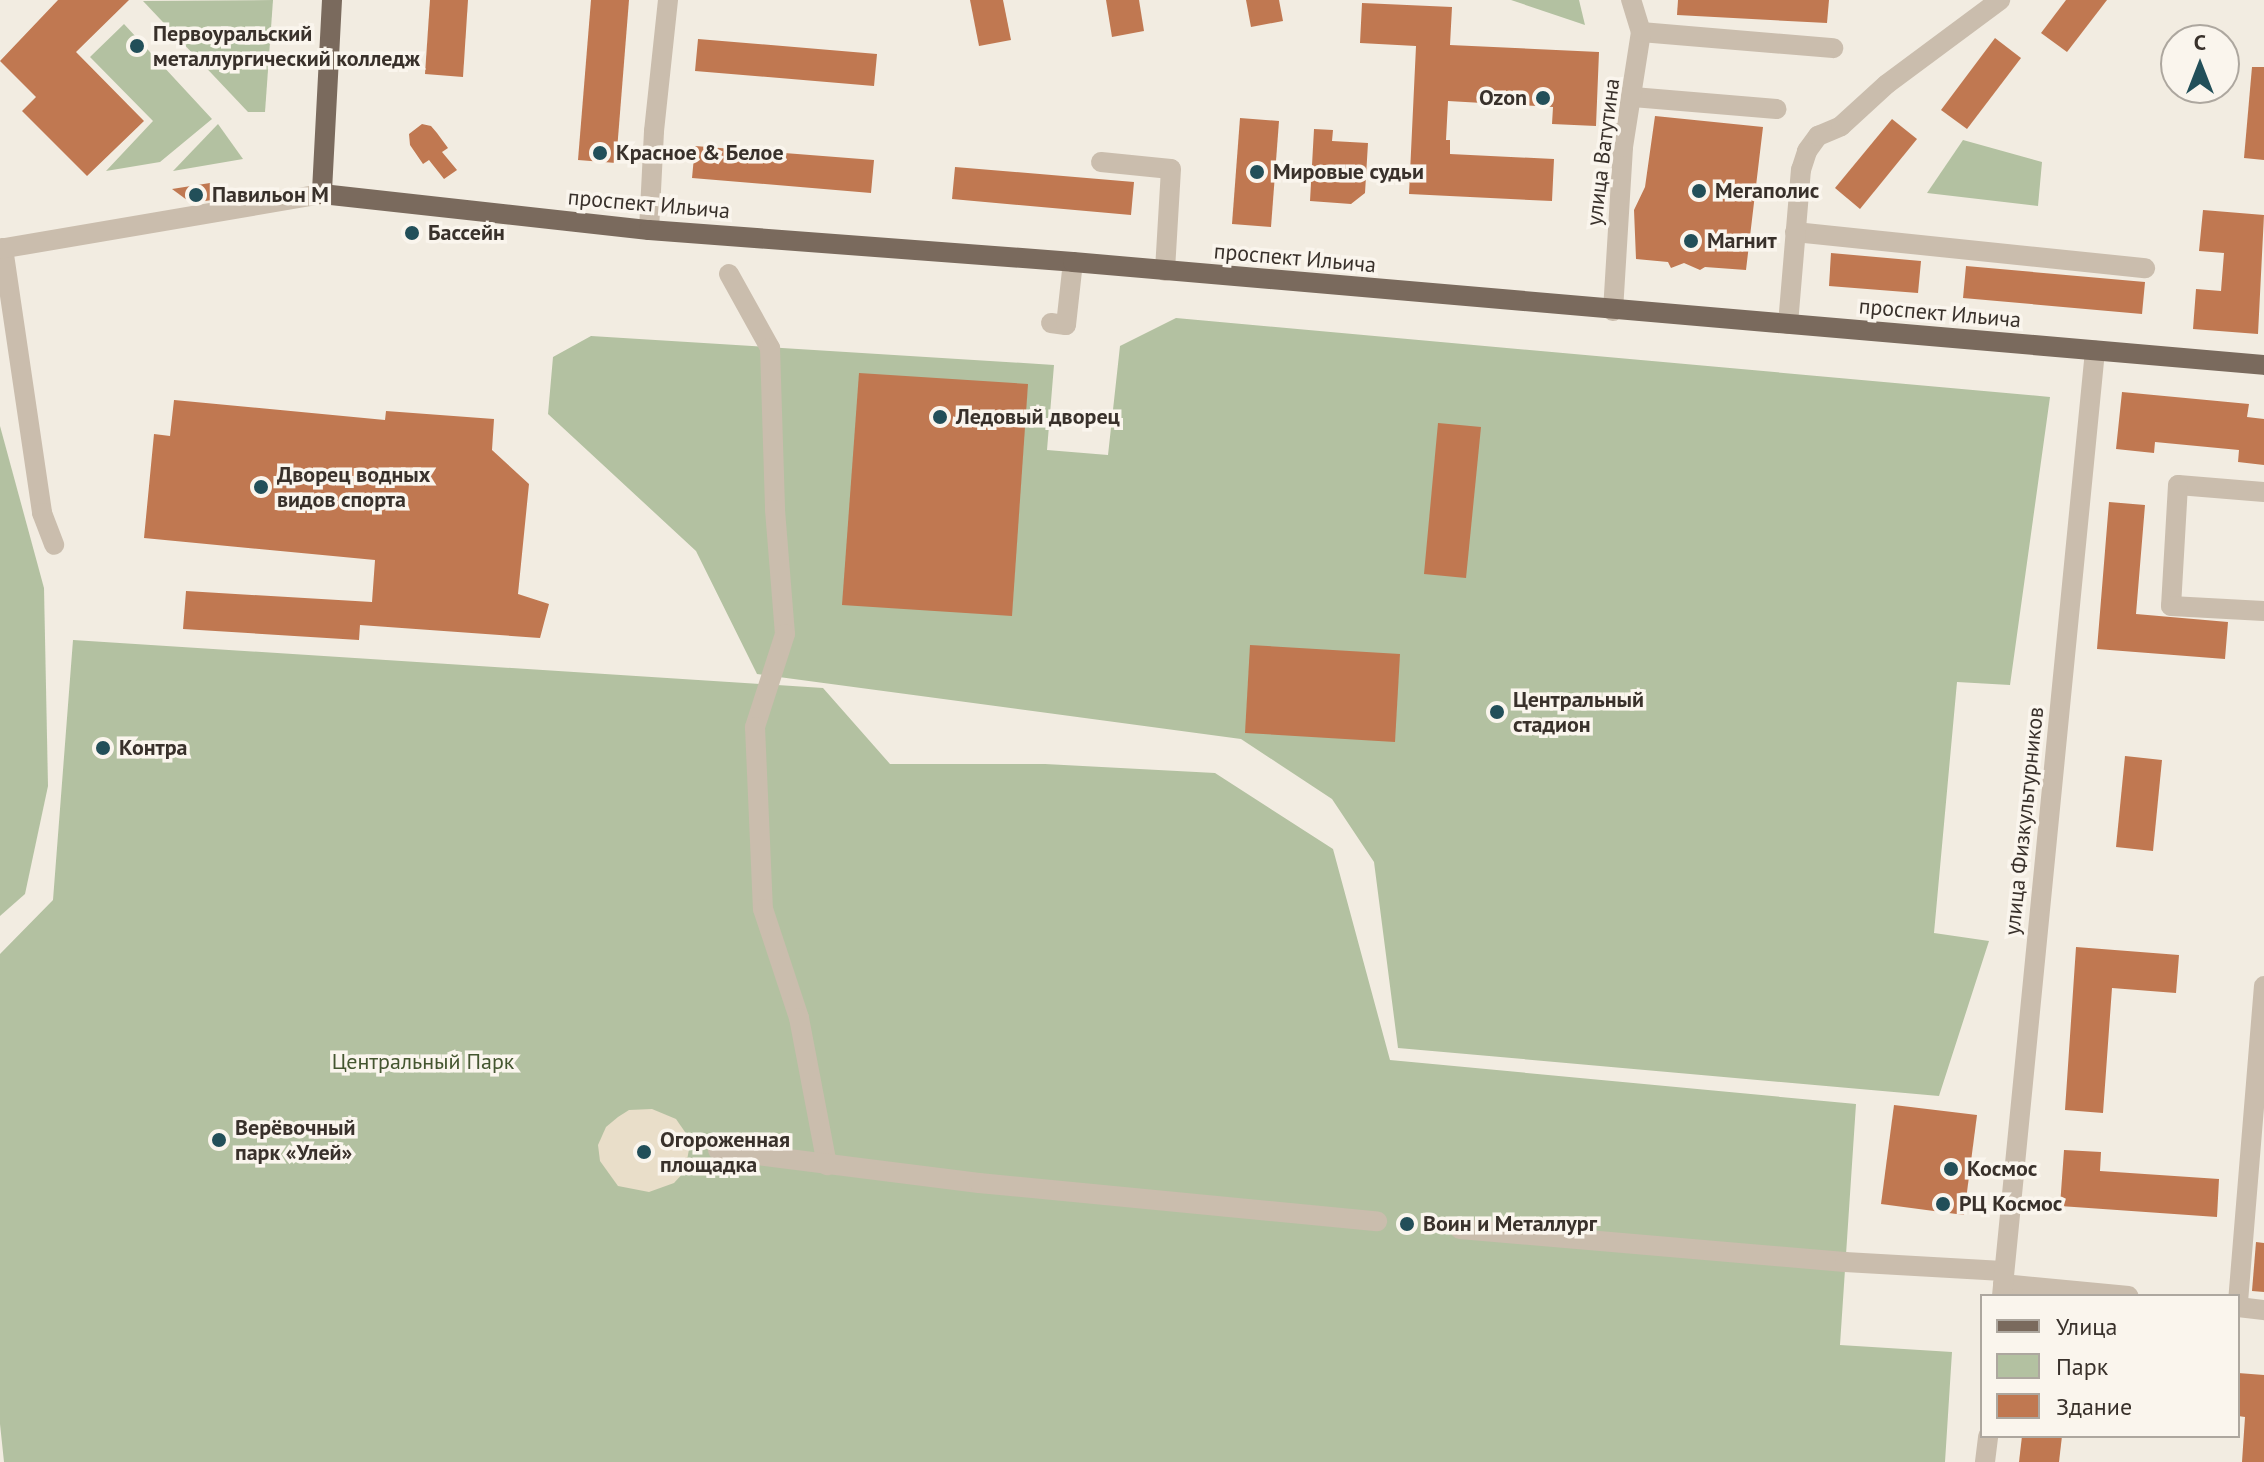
<!DOCTYPE html>
<meta charset="utf-8">
<style>
body{margin:0}
#map{position:relative;width:2264px;height:1462px;overflow:hidden;background:#f2ece1;font-family:"PT Sans",sans-serif}
div>[style]{position:absolute}
.green>*{inset:0;background:#b3c1a1}
.plaza>*{inset:0;background:#e9dec9}
.building>*{inset:0;background:#c07851}
.minor>*{height:20px;margin:-10px;padding:0 10px;transform-origin:10px;border-radius:10px;background:#cabdad}
.major>*{height:20px;margin:-10px;padding:0 10px;transform-origin:10px;border-radius:10px;background:#7a6a5d}
.dots>*{width:22px;height:22px;translate:-50% -50%;box-sizing:border-box;border:4px solid #faf5ed;border-radius:50%}
span{translate:-50% -50%;white-space:nowrap;text-align:center;line-height:1.15;-webkit-text-stroke:7px #faf5ed;paint-order:stroke}
.poi-label{font-size:22px;color:#39312b;font-weight:700}
.left{translate:0 -50%;text-align:left}
.right{translate:-100% -50%;text-align:right}
.street-label{font-size:22px;color:#39312b}
.park-label{font-size:22px;color:#445630}
.legend{position:absolute;left:1980px;top:1294px;width:260px;height:144px;box-sizing:border-box;background:#faf5ed;border:2px solid #ada79f;margin:0;padding:10px 14px;list-style:none;font-size:24px;color:#39312b}
.legend li{display:flex;align-items:center;gap:16px;height:40px}
.legend b{width:40px;border:2px solid #ada79f}
.north{position:absolute;left:2160px;top:24px;width:80px;height:80px;box-sizing:border-box;background:#faf5ed;border:2px solid #ada79f;border-radius:50%;rotate:0deg;font-size:22px;font-weight:700;line-height:32px;text-align:center;color:#39312b}
.north::after{content:'';display:block;margin:auto;width:28px;height:36px;background:#224f59;clip-path:polygon(50% 0,100% 100%,50% 72%,0 100%)}
</style>
<div id="map">
<div class="green">
<div style="clip-path:polygon(273px 0,265px 112px,248px 112px,143px 1px)"></div>
<div style="clip-path:polygon(1511px 0,1579px 0,1585px 25px)"></div>
<div style="clip-path:polygon(124px 24px,212px 119px,160px 162px,106px 171px,153px 121px,90px 57px)"></div>
<div style="clip-path:polygon(218px 124px,243px 159px,173px 171px)"></div>
<div style="clip-path:polygon(1963px 140px,2042px 162px,2038px 206px,1927px 193px)"></div>
<div style="clip-path:polygon(1176px 318px,2050px 397px,2010px 685px,1957px 682px,1934px 933px,1989px 941px,1939px 1096px,1398px 1048px,1374px 862px,1332px 799px,1241px 739px,757px 674px,696px 551px,548px 414px,553px 357px,591px 336px,1054px 365px,1047px 450px,1108px 455px,1120px 346px)"></div>
<div style="clip-path:polygon(0 426px,44px 588px,48px 786px,25px 894px,0 916px)"></div>
<div style="clip-path:polygon(73px 640px,823px 688px,890px 764px,1045px 764px,1215px 773px,1333px 849px,1390px 1060px,1856px 1104px,1840px 1345px,1952px 1352px,1945px 1462px,4px 1462px,0 1424px,0 954px,53px 900px)"></div>
</div>
<div class="plaza">
<div style="clip-path:polygon(652px 1109px,676px 1119px,685px 1132px,690px 1144px,685px 1171px,674px 1183px,649px 1192px,618px 1186px,600px 1161px,598px 1145px,606px 1127px,618px 1117px,629px 1110px)"></div>
</div>
<div class="building">
<div style="clip-path:polygon(58px 0,129px 0,76px 52px,144px 121px,87px 176px,22px 111px,36px 97px,0 61px)"></div>
<div style="clip-path:polygon(430px 0,468px 0,463px 77px,425px 74px)"></div>
<div style="clip-path:polygon(591px 0,629px 0,616px 163px,578px 160px)"></div>
<div style="clip-path:polygon(970px 0,1003px 0,1011px 40px,979px 46px)"></div>
<div style="clip-path:polygon(1106px 0,1139px 0,1144px 31px,1112px 37px)"></div>
<div style="clip-path:polygon(1246px 0,1279px 0,1283px 21px,1251px 27px)"></div>
<div style="clip-path:polygon(1678px 0,1829px 0,1827px 23px,1677px 15px)"></div>
<div style="clip-path:polygon(2066px 0,2107px 0,2067px 52px,2041px 33px)"></div>
<div style="clip-path:polygon(1362px 3px,1452px 7px,1450px 45px,1599px 52px,1596px 126px,1552px 124px,1553px 107px,1448px 101px,1446px 140px,1450px 140px,1450px 154px,1554px 159px,1552px 201px,1409px 194px,1416px 46px,1360px 43px)"></div>
<div style="clip-path:polygon(1995px 38px,2021px 58px,1967px 129px,1941px 110px)"></div>
<div style="clip-path:polygon(698px 39px,877px 54px,874px 86px,695px 71px)"></div>
<div style="clip-path:polygon(2252px 67px,2264px 67px,2264px 160px,2244px 158px)"></div>
<div style="clip-path:polygon(1655px 116px,1763px 127px,1746px 270px,1705px 267px,1700px 270px,1684px 263px,1671px 268px,1668px 262px,1636px 259px,1634px 210px,1645px 187px)"></div>
<div style="clip-path:polygon(1240px 118px,1279px 121px,1271px 227px,1232px 224px)"></div>
<div style="clip-path:polygon(1892px 119px,1917px 139px,1860px 209px,1835px 188px)"></div>
<div style="clip-path:polygon(422px 124px,431px 126px,437px 133px,448px 148px,442px 152px,457px 170px,444px 179px,429px 160px,423px 164px,410px 145px,409px 134px)"></div>
<div style="clip-path:polygon(1314px 129px,1333px 130px,1332px 141px,1368px 143px,1365px 193px,1351px 204px,1310px 201px)"></div>
<div style="clip-path:polygon(695px 146px,874px 160px,871px 193px,692px 178px)"></div>
<div style="clip-path:polygon(955px 167px,1134px 182px,1131px 215px,952px 199px)"></div>
<div style="clip-path:polygon(210px 183px,212px 200px,191px 203px,172px 189px)"></div>
<div style="clip-path:polygon(2203px 210px,2264px 215px,2258px 334px,2193px 329px,2196px 289px,2221px 291px,2224px 253px,2199px 251px)"></div>
<div style="clip-path:polygon(1831px 253px,1921px 261px,1918px 293px,1829px 286px)"></div>
<div style="clip-path:polygon(1966px 266px,2145px 282px,2142px 314px,1963px 298px)"></div>
<div style="clip-path:polygon(859px 373px,1028px 384px,1012px 616px,842px 605px)"></div>
<div style="clip-path:polygon(2122px 392px,2249px 404px,2247px 417px,2264px 419px,2264px 465px,2238px 462px,2239px 450px,2155px 442px,2154px 453px,2116px 449px)"></div>
<div style="clip-path:polygon(174px 400px,385px 420px,386px 411px,494px 419px,492px 450px,529px 484px,518px 594px,549px 604px,540px 638px,360px 625px,359px 640px,183px 629px,186px 591px,372px 602px,375px 560px,144px 538px,154px 434px,170px 436px)"></div>
<div style="clip-path:polygon(1438px 423px,1481px 427px,1466px 578px,1424px 574px)"></div>
<div style="clip-path:polygon(2109px 502px,2145px 505px,2136px 614px,2228px 622px,2225px 659px,2097px 649px)"></div>
<div style="clip-path:polygon(1250px 645px,1400px 654px,1395px 742px,1245px 733px)"></div>
<div style="clip-path:polygon(2125px 756px,2162px 760px,2153px 851px,2116px 847px)"></div>
<div style="clip-path:polygon(2076px 947px,2179px 955px,2176px 993px,2112px 988px,2103px 1113px,2065px 1110px)"></div>
<div style="clip-path:polygon(1894px 1105px,1977px 1115px,1964px 1215px,1881px 1204px)"></div>
<div style="clip-path:polygon(2064px 1150px,2101px 1152px,2100px 1171px,2219px 1179px,2217px 1217px,2060px 1206px)"></div>
<div style="clip-path:polygon(2256px 1242px,2264px 1243px,2264px 1292px,2252px 1291px)"></div>
<div style="clip-path:polygon(2238px 1373px,2264px 1375px,2264px 1462px,2242px 1462px,2245px 1417px,2238px 1416px)"></div>
<div style="clip-path:polygon(2022px 1436px,2062px 1436px,2059px 1462px,2019px 1462px)"></div>
</div>
<div class="minor">
<div style="left:1641px;top:32px;width:193px;rotate:4.8deg"></div>
<div style="left:1633px;top:97px;width:144px;rotate:4.8deg"></div>
<div style="left:1101px;top:162px;width:70px;rotate:5.7deg"></div>
<div style="left:1171px;top:169px;width:102px;rotate:93.4deg"></div>
<div style="left:649px;top:230px;width:99px;rotate:-87.1deg"></div>
<div style="left:654px;top:131px;width:132px;rotate:-83.9deg"></div>
<div style="left:1795px;top:232px;width:352px;rotate:5.9deg"></div>
<div style="left:3px;top:248px;width:268px;rotate:81.6deg"></div>
<div style="left:42px;top:513px;width:34px;rotate:69deg"></div>
<div style="left:0;top:249px;width:327px;rotate:-9.7deg"></div>
<div style="left:729px;top:274px;width:85px;rotate:61deg"></div>
<div style="left:770px;top:348px;width:162px;rotate:88.2deg"></div>
<div style="left:775px;top:510px;width:124px;rotate:85.4deg"></div>
<div style="left:785px;top:634px;width:98px;rotate:107.9deg"></div>
<div style="left:755px;top:727px;width:182px;rotate:87.5deg"></div>
<div style="left:763px;top:909px;width:115px;rotate:71.7deg"></div>
<div style="left:799px;top:1018px;width:150px;rotate:79.2deg"></div>
<div style="left:1613px;top:311px;width:164px;rotate:-86.5deg"></div>
<div style="left:1623px;top:147px;width:116px;rotate:-81.1deg"></div>
<div style="left:1641px;top:32px;width:34px;rotate:-107deg"></div>
<div style="left:1051px;top:323px;width:15px;rotate:8deg"></div>
<div style="left:1066px;top:325px;width:63px;rotate:-83.7deg"></div>
<div style="left:1788px;top:324px;width:155px;rotate:-85.2deg"></div>
<div style="left:1801px;top:170px;width:20px;rotate:-72deg"></div>
<div style="left:1807px;top:151px;width:19px;rotate:-54deg"></div>
<div style="left:1818px;top:136px;width:25px;rotate:-23deg"></div>
<div style="left:1841px;top:126px;width:62px;rotate:-42.4deg"></div>
<div style="left:1887px;top:84px;width:141px;rotate:-36.6deg"></div>
<div style="left:2264px;top:492px;width:86px;rotate:-175.3deg"></div>
<div style="left:2178px;top:485px;width:121px;rotate:93.3deg"></div>
<div style="left:2171px;top:606px;width:93px;rotate:3.1deg"></div>
<div style="left:718px;top:1150px;width:263px;rotate:7.2deg"></div>
<div style="left:979px;top:1183px;width:400px;rotate:5.5deg"></div>
<div style="left:1460px;top:1229px;width:386px;rotate:4.9deg"></div>
<div style="left:1845px;top:1262px;width:158px;rotate:3.3deg"></div>
<div style="left:2003px;top:1284px;width:126px;rotate:5.5deg"></div>
<div style="left:2002px;top:1296px;width:950px;rotate:-84.38deg"></div>
<div style="left:2238px;top:1302px;width:317px;rotate:-85.3deg"></div>
<div style="left:2238px;top:1307px;width:26px;rotate:7deg"></div>
<div style="left:1985px;top:1462px;width:26px;rotate:-83deg"></div>
</div>
<div class="major">
<div style="left:332px;top:0;width:194px;rotate:93deg"></div>
<div style="left:322px;top:194px;width:329px;rotate:6.3deg"></div>
<div style="left:649px;top:230px;width:425px;rotate:4.3deg"></div>
<div style="left:1073px;top:262px;width:1195px;rotate:4.94deg"></div>
</div>
<div class="dots">
<div style="left:137px;top:46px;background:#224f59"></div>
<div style="left:1543px;top:98px;background:#224f59"></div>
<div style="left:600px;top:153px;background:#224f59"></div>
<div style="left:1257px;top:172px;background:#224f59"></div>
<div style="left:1699px;top:191px;background:#224f59"></div>
<div style="left:196px;top:195px;background:#224f59"></div>
<div style="left:412px;top:233px;background:#224f59"></div>
<div style="left:1691px;top:241px;background:#224f59"></div>
<div style="left:940px;top:417px;background:#224f59"></div>
<div style="left:261px;top:487px;background:#224f59"></div>
<div style="left:1497px;top:712px;background:#224f59"></div>
<div style="left:103px;top:748px;background:#224f59"></div>
<div style="left:219px;top:1140px;background:#224f59"></div>
<div style="left:644px;top:1152px;background:#224f59"></div>
<div style="left:1951px;top:1169px;background:#224f59"></div>
<div style="left:1943px;top:1204px;background:#224f59"></div>
<div style="left:1407px;top:1224px;background:#224f59"></div>
</div>
<div class="poi-label">
<span class="left" style="left:153px;top:46px">Первоуральский<br>металлургический колледж</span>
<span class="right" style="left:1527px;top:98px">Ozon</span>
<span class="left" style="left:616px;top:153px">Красное &amp; Белое</span>
<span class="left" style="left:1273px;top:172px">Мировые судьи</span>
<span class="left" style="left:1715px;top:191px">Мегаполис</span>
<span class="left" style="left:212px;top:195px">Павильон М</span>
<span class="left" style="left:428px;top:233px">Бассейн</span>
<span class="left" style="left:1707px;top:241px">Магнит</span>
<span class="left" style="left:956px;top:417px">Ледовый дворец</span>
<span class="left" style="left:277px;top:487px">Дворец водных<br>видов спорта</span>
<span class="left" style="left:1513px;top:712px">Центральный<br>стадион</span>
<span class="left" style="left:119px;top:748px">Контра</span>
<span class="left" style="left:235px;top:1140px">Верёвочный<br>парк «Улей»</span>
<span class="left" style="left:660px;top:1152px">Огороженная<br>площадка</span>
<span class="left" style="left:1967px;top:1169px">Космос</span>
<span class="left" style="left:1959px;top:1204px">РЦ Космос</span>
<span class="left" style="left:1423px;top:1224px">Воин и Металлург</span>
</div>
<div class="street-label">
<span style="left:1603px;top:152px;rotate:-83deg">улица Ватутина</span>
<span style="left:649px;top:204px;rotate:5deg">проспект Ильича</span>
<span style="left:1295px;top:258px;rotate:5deg">проспект Ильича</span>
<span style="left:1940px;top:313px;rotate:5deg">проспект Ильича</span>
<span style="left:2024px;top:821px;rotate:-84deg">улица Физкультурников</span>
</div>
<div class="park-label">
<span style="left:423px;top:1062px">Центральный Парк</span>
</div>
<ul class="legend">
<li><b style="height:10px;background:#7a6a5d"></b>Улица</li>
<li><b style="height:22px;background:#b3c1a1"></b>Парк</li>
<li><b style="height:22px;background:#c07851"></b>Здание</li>
</ul>
<div class="north">С</div>
</div>
